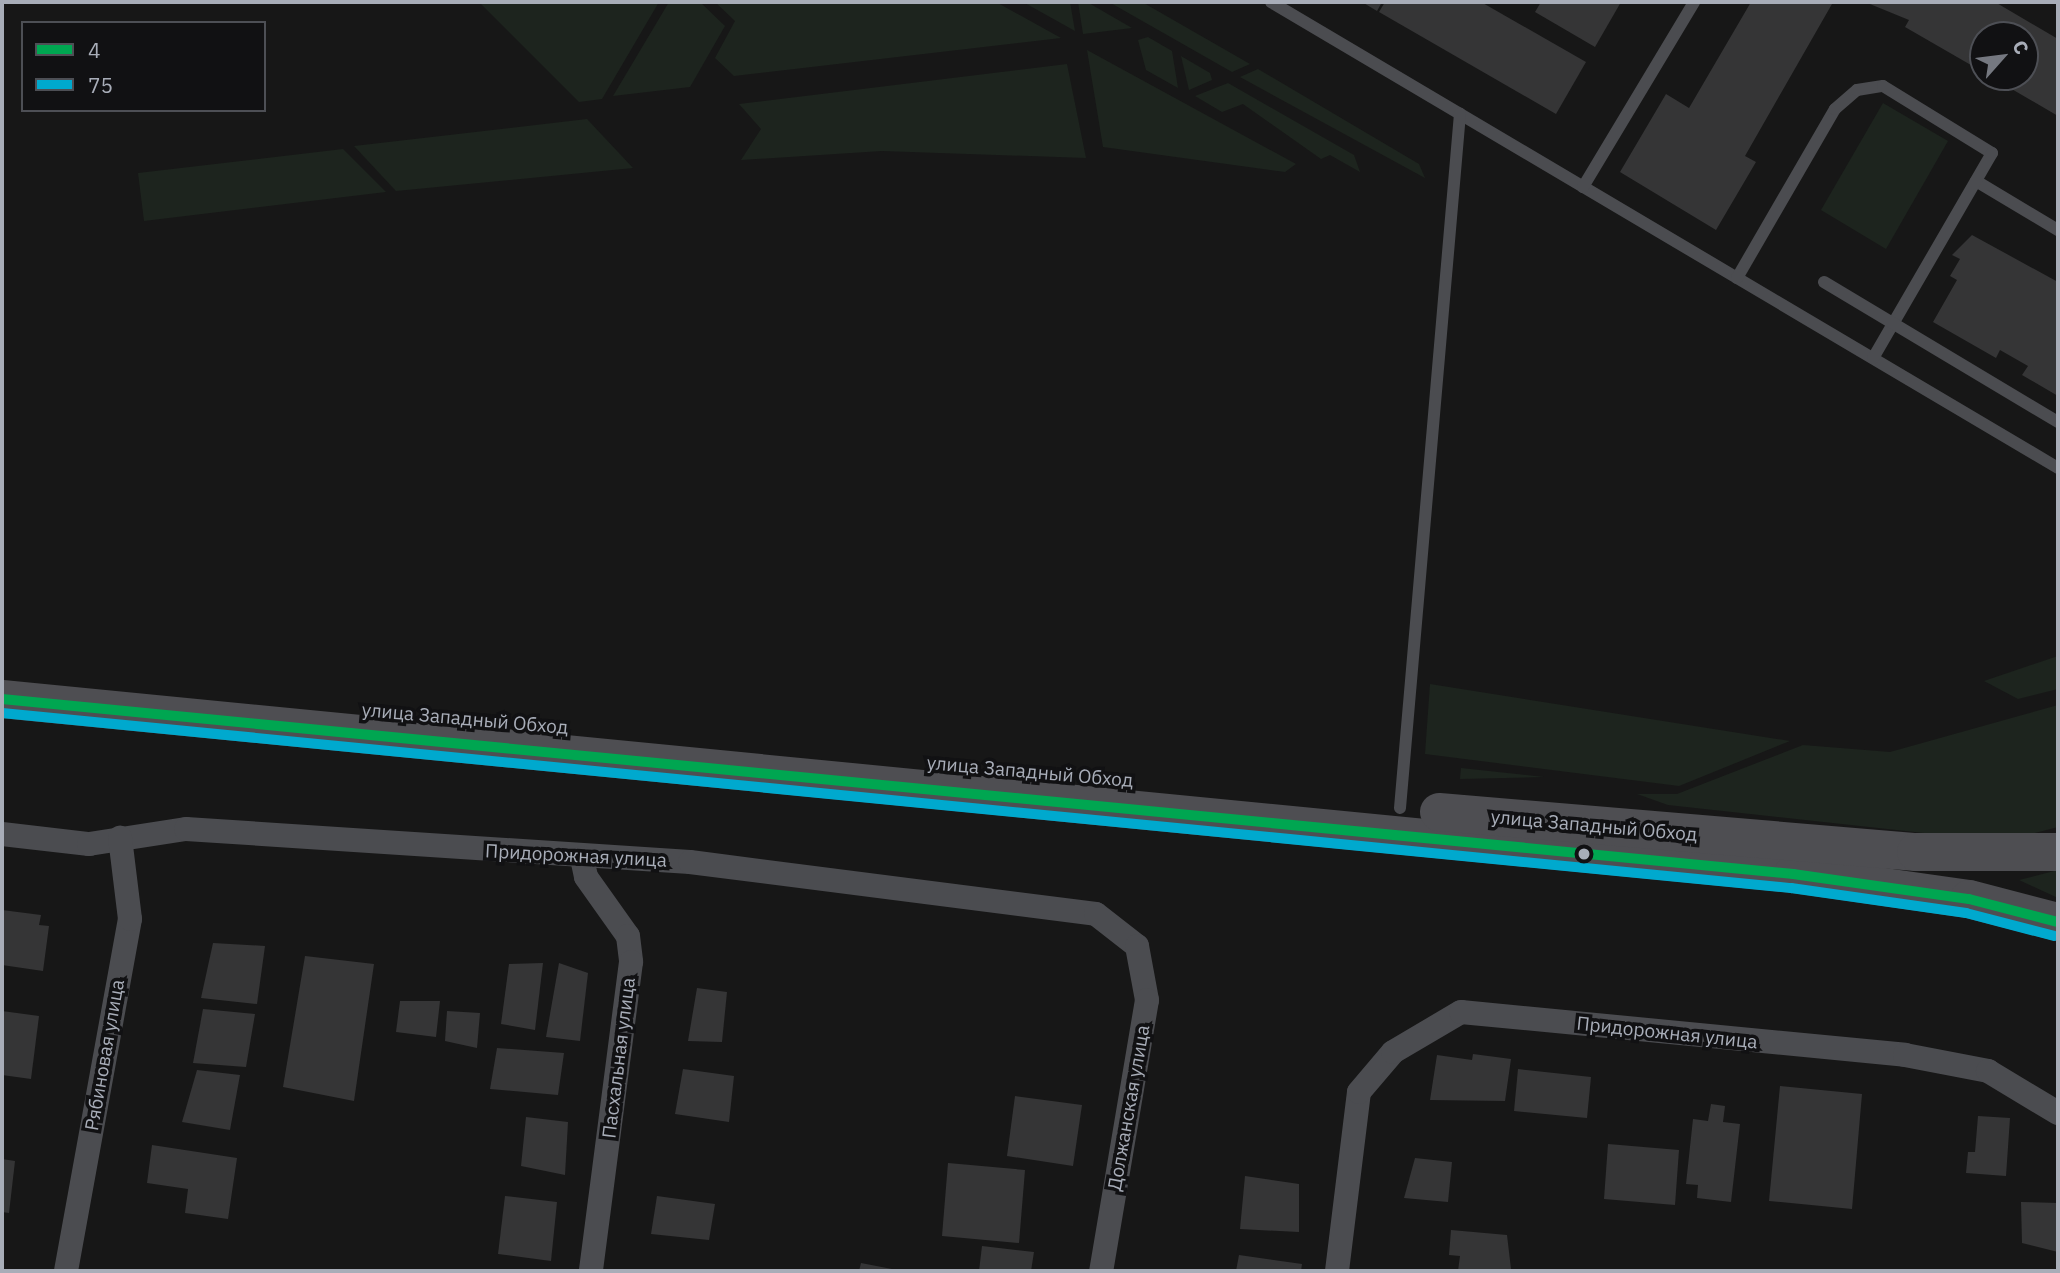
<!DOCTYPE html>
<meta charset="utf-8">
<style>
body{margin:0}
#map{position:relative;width:2060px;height:1273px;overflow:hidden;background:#171717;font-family:"IBM Plex Sans",sans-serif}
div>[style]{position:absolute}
.green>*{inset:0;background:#1d241e}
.building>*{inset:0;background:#353536}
.service>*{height:12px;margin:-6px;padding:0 6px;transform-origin:6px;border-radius:6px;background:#4b4c50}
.minor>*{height:24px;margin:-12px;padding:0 12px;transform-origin:12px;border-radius:12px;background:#4b4c50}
.trunk>*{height:38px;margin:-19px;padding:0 19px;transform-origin:19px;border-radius:19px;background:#4e4e52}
.bus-1>*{height:10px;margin:-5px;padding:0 5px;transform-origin:5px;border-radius:5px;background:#00a651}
.bus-2>*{height:10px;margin:-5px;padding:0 5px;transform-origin:5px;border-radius:5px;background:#00a9ce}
.dots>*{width:19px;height:19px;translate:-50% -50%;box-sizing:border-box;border:4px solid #111113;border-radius:50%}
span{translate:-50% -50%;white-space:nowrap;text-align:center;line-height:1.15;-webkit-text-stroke:7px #111113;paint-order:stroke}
.street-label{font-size:19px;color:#a8adb8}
.frame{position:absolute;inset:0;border:4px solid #a8adb8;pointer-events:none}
.legend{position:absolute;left:21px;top:21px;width:245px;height:91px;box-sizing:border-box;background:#111113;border:2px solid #4d4f55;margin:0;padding:9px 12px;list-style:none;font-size:21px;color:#a8adb8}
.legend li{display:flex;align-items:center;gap:14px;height:35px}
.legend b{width:35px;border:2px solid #4d4f55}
.north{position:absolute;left:1969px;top:21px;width:70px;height:70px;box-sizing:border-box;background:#111113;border:2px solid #4d4f55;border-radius:50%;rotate:62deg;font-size:19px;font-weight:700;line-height:28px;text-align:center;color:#a8adb8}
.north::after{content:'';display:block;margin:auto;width:24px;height:32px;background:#757880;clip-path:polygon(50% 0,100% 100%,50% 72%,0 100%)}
</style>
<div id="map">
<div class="green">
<div style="clip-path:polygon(479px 2px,659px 2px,602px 99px,579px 102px)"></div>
<div style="clip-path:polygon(669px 2px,700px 2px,725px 26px,690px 87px,613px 96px)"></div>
<div style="clip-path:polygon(715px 2px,996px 2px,1061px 38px,734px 76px,715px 58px,735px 21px)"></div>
<div style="clip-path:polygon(1023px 2px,1070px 2px,1075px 31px)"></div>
<div style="clip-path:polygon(1078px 2px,1087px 2px,1132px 28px,1083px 34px)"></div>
<div style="clip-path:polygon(1109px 2px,1142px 2px,1250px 64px,1232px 72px)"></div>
<div style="clip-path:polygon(1148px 37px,1172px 51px,1178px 88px,1146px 70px,1138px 40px)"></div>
<div style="clip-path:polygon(1087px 50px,1296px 164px,1285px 172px,1103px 147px)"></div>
<div style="clip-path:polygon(1181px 56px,1210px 73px,1212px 80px,1189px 90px)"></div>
<div style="clip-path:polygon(1067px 64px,1086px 158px,882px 151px,741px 160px,761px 129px,739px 104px)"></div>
<div style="clip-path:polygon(1258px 69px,1419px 164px,1425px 178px,1240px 77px)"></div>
<div style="clip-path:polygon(1228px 83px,1354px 155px,1360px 172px,1330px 155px,1321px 159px,1243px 104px,1222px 112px,1195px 96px)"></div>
<div style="clip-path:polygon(1883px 103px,1948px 141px,1886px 249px,1821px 210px)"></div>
<div style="clip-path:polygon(587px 119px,633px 168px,396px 191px,354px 146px)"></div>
<div style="clip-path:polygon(343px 149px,386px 192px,144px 221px,138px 173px)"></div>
<div style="clip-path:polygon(2058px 656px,2058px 689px,2018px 699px,1984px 681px)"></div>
<div style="clip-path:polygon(1430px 684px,1790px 741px,1679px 786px,1425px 754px)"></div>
<div style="clip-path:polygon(2058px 705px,2058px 827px,2031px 834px,1942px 835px,1668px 805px,1637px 794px,1677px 794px,1803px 745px,1890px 752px)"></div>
<div style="clip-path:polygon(1461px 768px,1544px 777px,1460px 779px)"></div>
<div style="clip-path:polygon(2058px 870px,2058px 898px,2019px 880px)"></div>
</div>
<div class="building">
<div style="clip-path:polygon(1362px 2px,1382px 2px,1377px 11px)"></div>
<div style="clip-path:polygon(1385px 2px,1481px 2px,1586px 62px,1556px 114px,1379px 12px)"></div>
<div style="clip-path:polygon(1541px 2px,1621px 2px,1595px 47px,1535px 12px)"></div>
<div style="clip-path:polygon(1751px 2px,1832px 4px,1745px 156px,1756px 162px,1716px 230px,1620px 172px,1666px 94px,1689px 108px)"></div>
<div style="clip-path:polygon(1865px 2px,1995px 2px,2058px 39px,2058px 116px,1991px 77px,2025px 77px,2025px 35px,1983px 35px,1983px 72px,1905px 27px,1909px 20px)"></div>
<div style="clip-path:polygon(1972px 235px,2058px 282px,2058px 396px,2022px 375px,2028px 366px,2000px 350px,1996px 358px,1933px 322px,1957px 280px,1950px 276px,1960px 259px,1952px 255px)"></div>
<div style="clip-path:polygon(2px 910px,41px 915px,39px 925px,49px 926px,43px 971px,2px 965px)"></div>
<div style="clip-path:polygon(213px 943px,265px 946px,257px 1004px,201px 998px)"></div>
<div style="clip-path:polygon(305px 956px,374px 964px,354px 1101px,283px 1087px)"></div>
<div style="clip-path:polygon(543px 963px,535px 1030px,501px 1024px,509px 964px)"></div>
<div style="clip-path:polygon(559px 963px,588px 973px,580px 1041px,546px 1037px)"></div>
<div style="clip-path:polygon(697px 988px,727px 992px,722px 1042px,688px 1041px)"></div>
<div style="clip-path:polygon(400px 1001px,440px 1001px,436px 1037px,396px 1032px)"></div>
<div style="clip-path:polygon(203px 1009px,255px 1014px,246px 1067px,193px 1063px)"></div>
<div style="clip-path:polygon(2px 1011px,39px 1016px,31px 1079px,2px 1075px)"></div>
<div style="clip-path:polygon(447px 1011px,480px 1013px,477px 1048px,445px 1041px)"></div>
<div style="clip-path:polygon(497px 1048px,564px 1053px,558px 1095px,490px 1089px)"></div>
<div style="clip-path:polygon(1473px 1054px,1511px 1059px,1505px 1101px,1430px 1100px,1437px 1055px,1472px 1060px)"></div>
<div style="clip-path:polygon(683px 1069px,734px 1076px,729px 1122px,675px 1114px)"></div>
<div style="clip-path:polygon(1518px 1069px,1591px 1077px,1587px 1118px,1514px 1111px)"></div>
<div style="clip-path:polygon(197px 1070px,240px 1075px,230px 1130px,182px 1122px)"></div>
<div style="clip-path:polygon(1780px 1086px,1862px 1094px,1852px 1209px,1769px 1201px)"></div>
<div style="clip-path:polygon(1015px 1096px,1082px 1105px,1073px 1166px,1007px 1156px)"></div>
<div style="clip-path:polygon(1711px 1104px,1725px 1106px,1723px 1122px,1740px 1124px,1731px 1202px,1697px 1198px,1698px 1185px,1686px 1184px,1693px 1119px,1708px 1121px)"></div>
<div style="clip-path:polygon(1978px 1116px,2010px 1118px,2006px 1176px,1966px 1173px,1968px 1152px,1975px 1152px)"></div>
<div style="clip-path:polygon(526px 1117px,568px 1122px,565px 1175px,521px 1166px)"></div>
<div style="clip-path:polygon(1608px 1144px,1679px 1150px,1675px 1205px,1604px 1199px)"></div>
<div style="clip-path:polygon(152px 1145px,237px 1158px,228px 1219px,185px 1213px,188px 1189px,147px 1183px)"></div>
<div style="clip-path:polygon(1415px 1158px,1452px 1162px,1448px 1202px,1404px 1198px)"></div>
<div style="clip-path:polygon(2px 1159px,15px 1161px,9px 1213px,2px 1212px)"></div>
<div style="clip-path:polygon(948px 1163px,1025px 1170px,1019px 1243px,942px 1236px)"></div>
<div style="clip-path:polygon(1245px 1176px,1299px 1184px,1299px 1232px,1240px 1229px)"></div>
<div style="clip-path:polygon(505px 1196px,557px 1202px,551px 1261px,498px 1254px)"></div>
<div style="clip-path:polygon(657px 1196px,715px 1204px,709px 1240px,651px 1234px)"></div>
<div style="clip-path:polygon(2021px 1202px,2058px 1203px,2058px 1252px,2022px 1243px)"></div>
<div style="clip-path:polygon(1451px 1230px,1507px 1235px,1511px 1269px,1458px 1271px,1460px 1256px,1449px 1255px)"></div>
<div style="clip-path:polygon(982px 1246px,1034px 1252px,1031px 1271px,979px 1271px)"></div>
<div style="clip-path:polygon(1239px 1255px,1302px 1264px,1301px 1271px,1236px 1271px)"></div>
<div style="clip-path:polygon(861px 1263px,897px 1270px,897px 1271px,859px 1271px)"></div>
</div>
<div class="service">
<div style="left:1271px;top:2px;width:915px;rotate:30.63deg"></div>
<div style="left:1976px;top:181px;width:96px;rotate:30.9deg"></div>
<div style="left:1583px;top:187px;width:216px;rotate:-59deg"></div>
<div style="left:1737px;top:278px;width:195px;rotate:-59.9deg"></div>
<div style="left:1835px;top:109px;width:29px;rotate:-41deg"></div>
<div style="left:1857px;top:90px;width:26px;rotate:-9deg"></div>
<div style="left:1883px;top:86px;width:128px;rotate:31.6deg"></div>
<div style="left:1992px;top:153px;width:237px;rotate:120.1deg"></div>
<div style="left:1824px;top:282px;width:273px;rotate:30.9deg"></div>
<div style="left:1400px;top:808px;width:697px;rotate:-85.06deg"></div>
</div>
<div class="minor">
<div style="left:2px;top:834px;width:88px;rotate:6.6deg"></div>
<div style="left:89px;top:844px;width:98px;rotate:-8.8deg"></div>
<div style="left:186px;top:829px;width:505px;rotate:3.75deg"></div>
<div style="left:690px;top:862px;width:409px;rotate:7.3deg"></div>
<div style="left:1096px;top:914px;width:52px;rotate:38deg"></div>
<div style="left:1137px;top:946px;width:55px;rotate:79.5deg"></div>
<div style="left:1147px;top:1000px;width:275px;rotate:99.6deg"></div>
<div style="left:582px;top:858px;width:19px;rotate:78deg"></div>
<div style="left:586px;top:877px;width:72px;rotate:54.6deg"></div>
<div style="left:628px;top:936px;width:26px;rotate:83deg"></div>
<div style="left:631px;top:962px;width:312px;rotate:97.4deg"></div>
<div style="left:66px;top:1271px;width:358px;rotate:-79.7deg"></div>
<div style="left:130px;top:919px;width:82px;rotate:-97deg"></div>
<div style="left:1337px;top:1271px;width:180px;rotate:-83deg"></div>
<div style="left:1359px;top:1092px;width:52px;rotate:-49.6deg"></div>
<div style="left:1393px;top:1052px;width:79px;rotate:-30.5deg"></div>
<div style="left:1461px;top:1012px;width:446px;rotate:5.5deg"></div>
<div style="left:1905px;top:1055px;width:85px;rotate:10.9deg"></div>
<div style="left:1988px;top:1071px;width:82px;rotate:31deg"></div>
</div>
<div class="trunk">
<div style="left:2px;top:699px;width:1800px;rotate:5.58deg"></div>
<div style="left:1793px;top:874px;width:178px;rotate:8.1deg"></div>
<div style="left:1969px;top:899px;width:92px;rotate:14.5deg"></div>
<div style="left:1439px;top:812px;width:479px;rotate:4.8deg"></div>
<div style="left:1916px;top:852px;width:142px"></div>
</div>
<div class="bus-1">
<div style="left:2px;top:699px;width:1800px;rotate:5.58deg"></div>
<div style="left:1793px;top:874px;width:178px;rotate:8.1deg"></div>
<div style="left:1969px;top:899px;width:92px;rotate:14.5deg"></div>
</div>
<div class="bus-2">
<div style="left:2px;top:713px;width:1798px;rotate:5.59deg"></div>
<div style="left:1791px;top:888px;width:177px;rotate:8.1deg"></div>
<div style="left:1966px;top:913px;width:91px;rotate:14.6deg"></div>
</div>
<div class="dots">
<div style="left:1584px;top:854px;background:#a8adb8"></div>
</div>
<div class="street-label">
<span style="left:465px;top:719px;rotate:5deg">улица Западный Обход</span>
<span style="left:1030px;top:772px;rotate:5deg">улица Западный Обход</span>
<span style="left:1594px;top:826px;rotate:5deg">улица Западный Обход</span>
<span style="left:576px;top:856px;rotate:3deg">Придорожная улица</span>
<span style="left:1667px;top:1033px;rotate:6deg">Придорожная улица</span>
<span style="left:105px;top:1055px;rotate:-80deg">Рябиновая улица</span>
<span style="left:619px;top:1058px;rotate:-83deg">Пасхальная улица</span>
<span style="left:1129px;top:1108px;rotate:-80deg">Должанская улица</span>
</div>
<div class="frame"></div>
<ul class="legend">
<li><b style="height:9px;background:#00a651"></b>4</li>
<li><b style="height:9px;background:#00a9ce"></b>75</li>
</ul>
<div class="north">С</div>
</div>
